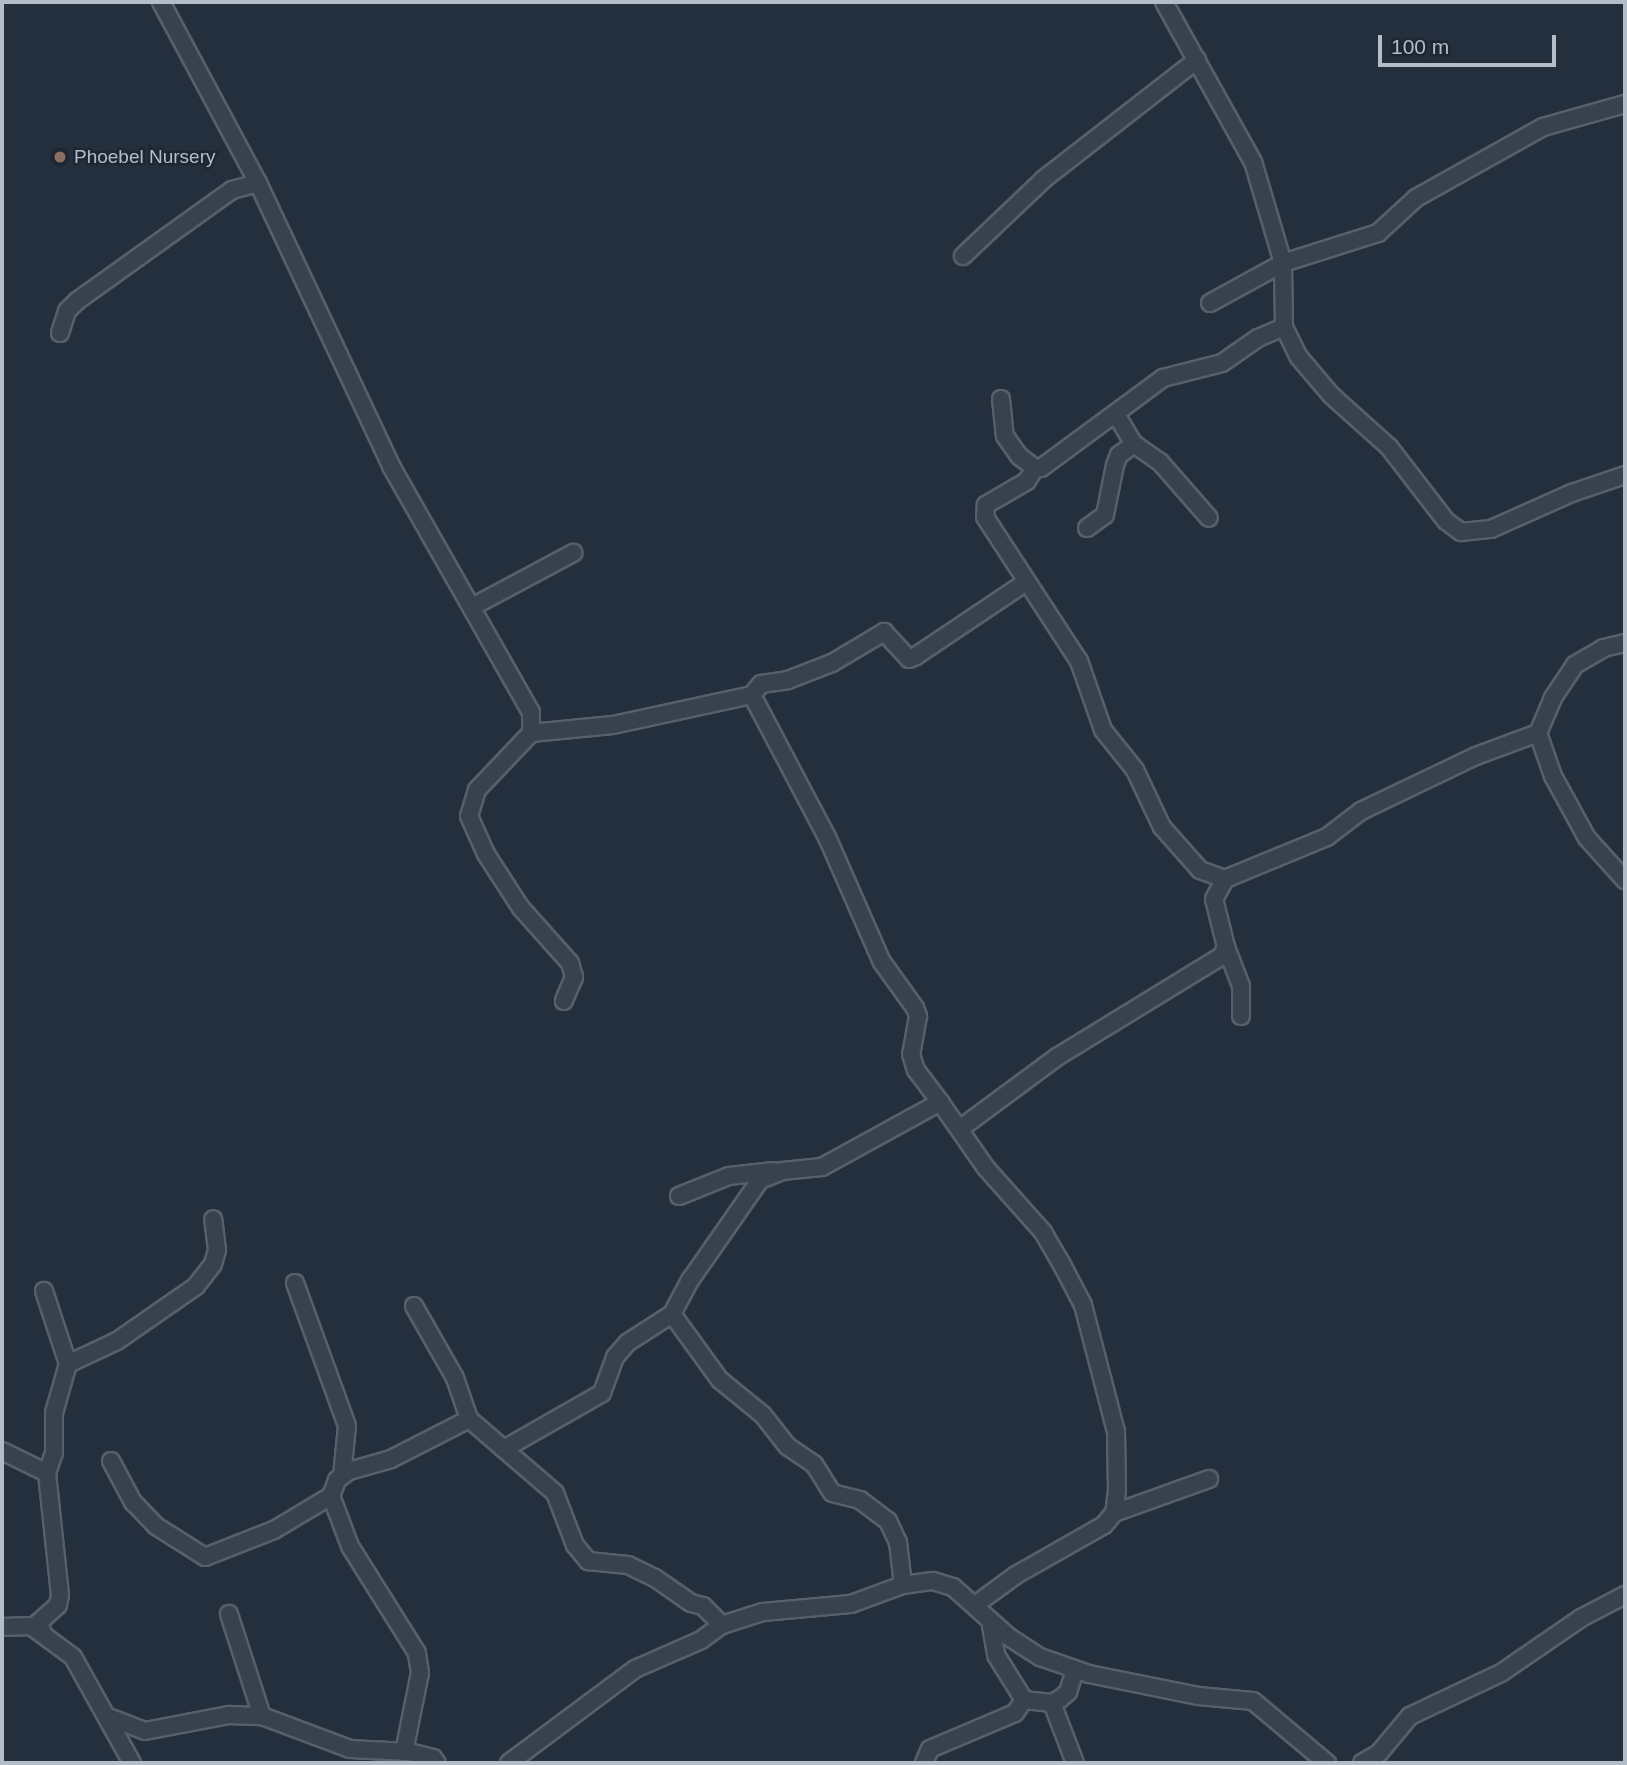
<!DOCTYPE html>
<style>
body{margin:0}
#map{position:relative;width:1627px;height:1765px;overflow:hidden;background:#242f3e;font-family:Helvetica,sans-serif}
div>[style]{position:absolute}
.roads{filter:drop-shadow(2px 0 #565f6c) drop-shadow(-2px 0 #565f6c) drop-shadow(0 2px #565f6c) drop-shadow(0 -2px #565f6c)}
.minor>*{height:16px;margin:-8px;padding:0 8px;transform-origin:8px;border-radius:8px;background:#38414e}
.dots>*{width:19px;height:19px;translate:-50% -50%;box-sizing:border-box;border:4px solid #1d2633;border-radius:50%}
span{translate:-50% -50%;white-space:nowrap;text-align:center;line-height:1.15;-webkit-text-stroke:5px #1d2633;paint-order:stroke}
.poi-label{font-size:19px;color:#b4bcc9}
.left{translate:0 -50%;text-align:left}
.frame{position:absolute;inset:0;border:4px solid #b4bcc9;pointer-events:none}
.scale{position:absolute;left:1378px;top:35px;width:178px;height:32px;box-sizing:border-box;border:4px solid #b4bcc9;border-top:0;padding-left:9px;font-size:21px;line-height:24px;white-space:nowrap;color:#b4bcc9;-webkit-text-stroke:5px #1d2633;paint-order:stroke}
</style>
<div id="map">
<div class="roads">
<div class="minor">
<div style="left:161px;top:2px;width:205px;rotate:61.8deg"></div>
<div style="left:258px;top:183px;width:313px;rotate:64.8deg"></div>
<div style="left:391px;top:466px;width:283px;rotate:60.4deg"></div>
<div style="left:531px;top:712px;width:21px;rotate:90deg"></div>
<div style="left:531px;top:733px;width:79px;rotate:133.5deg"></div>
<div style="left:477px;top:790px;width:27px;rotate:107deg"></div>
<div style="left:469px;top:816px;width:42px;rotate:65.9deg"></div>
<div style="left:486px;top:854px;width:64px;rotate:57.1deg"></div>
<div style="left:521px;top:908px;width:74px;rotate:48.3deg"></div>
<div style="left:570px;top:963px;width:15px;rotate:74deg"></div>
<div style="left:574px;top:977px;width:26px;rotate:113deg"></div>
<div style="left:963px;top:256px;width:112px;rotate:-43.5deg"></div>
<div style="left:1044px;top:179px;width:194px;rotate:-37.9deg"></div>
<div style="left:1210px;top:303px;width:83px;rotate:-28.7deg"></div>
<div style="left:1283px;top:263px;width:100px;rotate:-17.5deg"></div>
<div style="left:1378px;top:233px;width:52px;rotate:-42.6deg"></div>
<div style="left:1416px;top:198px;width:145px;rotate:-29.2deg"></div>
<div style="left:1543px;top:127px;width:85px;rotate:-15.7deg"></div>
<div style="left:1284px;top:327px;width:32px;rotate:64deg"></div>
<div style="left:1298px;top:356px;width:51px;rotate:49.8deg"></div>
<div style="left:1331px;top:395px;width:78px;rotate:41.9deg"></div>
<div style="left:1389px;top:447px;width:93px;rotate:52.4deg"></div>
<div style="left:1446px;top:521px;width:19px;rotate:36deg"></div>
<div style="left:1461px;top:532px;width:30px;rotate:-6deg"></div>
<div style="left:1491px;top:529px;width:89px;rotate:-24deg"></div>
<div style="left:1572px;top:493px;width:56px;rotate:-18.8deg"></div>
<div style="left:60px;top:333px;width:23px;rotate:-72deg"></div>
<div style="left:67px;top:311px;width:14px;rotate:-45deg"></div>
<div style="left:77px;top:301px;width:191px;rotate:-35.6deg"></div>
<div style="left:232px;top:190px;width:27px;rotate:-15deg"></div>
<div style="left:1001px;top:399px;width:37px;rotate:84deg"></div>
<div style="left:1005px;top:436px;width:24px;rotate:55deg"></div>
<div style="left:1019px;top:456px;width:20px;rotate:37deg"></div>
<div style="left:1035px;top:468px;width:6px"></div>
<div style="left:1041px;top:468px;width:152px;rotate:-36.4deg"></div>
<div style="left:1163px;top:378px;width:61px;rotate:-14.3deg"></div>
<div style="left:1222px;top:363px;width:44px;rotate:-34.8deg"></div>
<div style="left:1258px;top:338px;width:28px;rotate:-23deg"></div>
<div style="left:1284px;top:327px;width:64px;rotate:-90.9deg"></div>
<div style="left:1283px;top:263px;width:105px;rotate:-106.5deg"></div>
<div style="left:1253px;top:162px;width:183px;rotate:-119.1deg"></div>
<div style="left:1117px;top:416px;width:33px;rotate:59deg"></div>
<div style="left:1134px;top:444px;width:32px;rotate:35deg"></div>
<div style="left:1160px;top:462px;width:74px;rotate:48.8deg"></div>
<div style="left:1035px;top:468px;width:15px;rotate:122deg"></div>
<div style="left:1027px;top:481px;width:48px;rotate:149.7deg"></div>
<div style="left:986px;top:505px;width:12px;rotate:95deg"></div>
<div style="left:985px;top:517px;width:172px;rotate:56.9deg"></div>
<div style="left:1079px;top:661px;width:73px;rotate:70.8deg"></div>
<div style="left:1103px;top:730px;width:51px;rotate:51.3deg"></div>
<div style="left:1135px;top:770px;width:63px;rotate:64.7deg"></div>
<div style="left:1162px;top:827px;width:57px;rotate:48.5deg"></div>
<div style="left:1200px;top:870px;width:27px;rotate:20deg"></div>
<div style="left:1087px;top:528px;width:22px;rotate:-36deg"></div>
<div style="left:1105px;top:515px;width:51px;rotate:-78.7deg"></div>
<div style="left:1115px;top:465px;width:11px;rotate:-68deg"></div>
<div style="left:1119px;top:455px;width:19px;rotate:-36deg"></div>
<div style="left:472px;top:607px;width:115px;rotate:-28.1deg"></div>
<div style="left:1625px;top:643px;width:22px;rotate:167deg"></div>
<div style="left:1604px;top:648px;width:34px;rotate:150deg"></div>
<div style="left:1575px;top:665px;width:40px;rotate:124deg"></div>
<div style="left:1553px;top:698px;width:38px;rotate:113deg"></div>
<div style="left:1538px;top:733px;width:46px;rotate:70.8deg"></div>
<div style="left:1553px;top:776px;width:71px;rotate:61.3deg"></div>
<div style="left:1587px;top:838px;width:57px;rotate:47.9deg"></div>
<div style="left:752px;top:695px;width:14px;rotate:-51deg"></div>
<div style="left:761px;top:684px;width:27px;rotate:-8deg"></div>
<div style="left:788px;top:680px;width:47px;rotate:-21.1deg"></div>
<div style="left:832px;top:663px;width:61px;rotate:-30.8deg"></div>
<div style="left:884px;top:632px;width:37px;rotate:47deg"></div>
<div style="left:909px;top:659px;width:8px;rotate:-23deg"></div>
<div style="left:916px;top:656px;width:133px;rotate:-33.9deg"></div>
<div style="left:531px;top:733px;width:82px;rotate:-5.6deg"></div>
<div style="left:613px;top:725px;width:142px;rotate:-12.2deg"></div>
<div style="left:752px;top:695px;width:161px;rotate:62.2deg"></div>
<div style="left:827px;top:837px;width:137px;rotate:66.3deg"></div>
<div style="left:882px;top:962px;width:57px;rotate:54.3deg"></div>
<div style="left:915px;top:1008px;width:9px;rotate:69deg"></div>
<div style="left:918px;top:1016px;width:39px;rotate:100deg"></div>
<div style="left:911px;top:1054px;width:17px;rotate:73deg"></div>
<div style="left:916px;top:1070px;width:40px;rotate:53deg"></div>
<div style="left:1226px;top:947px;width:42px;rotate:69deg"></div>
<div style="left:1241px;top:986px;width:30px;rotate:90deg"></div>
<div style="left:961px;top:1128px;width:119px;rotate:-36.5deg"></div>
<div style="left:1057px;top:1057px;width:193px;rotate:-31.5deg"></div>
<div style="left:1222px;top:956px;width:10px;rotate:-66deg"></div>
<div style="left:1226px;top:947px;width:49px;rotate:-104deg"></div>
<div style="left:1214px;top:899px;width:23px;rotate:-61deg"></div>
<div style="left:1225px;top:879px;width:110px;rotate:-22.4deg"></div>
<div style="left:1327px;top:837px;width:43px;rotate:-37.4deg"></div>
<div style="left:1361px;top:811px;width:127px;rotate:-25.6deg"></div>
<div style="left:1476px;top:756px;width:66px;rotate:-20.4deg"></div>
<div style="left:679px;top:1196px;width:54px;rotate:-21.8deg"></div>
<div style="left:729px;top:1176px;width:45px;rotate:-6.3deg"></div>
<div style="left:295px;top:1283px;width:152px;rotate:70deg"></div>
<div style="left:347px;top:1426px;width:50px;rotate:95.7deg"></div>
<div style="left:414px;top:1306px;width:83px;rotate:60.3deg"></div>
<div style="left:455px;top:1378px;width:43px;rotate:71.1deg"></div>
<div style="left:469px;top:1419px;width:113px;rotate:40.7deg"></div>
<div style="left:555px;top:1493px;width:56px;rotate:69deg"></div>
<div style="left:575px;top:1545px;width:21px;rotate:51deg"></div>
<div style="left:588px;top:1561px;width:40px;rotate:5.7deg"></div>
<div style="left:628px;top:1565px;width:30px;rotate:26deg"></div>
<div style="left:655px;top:1578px;width:44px;rotate:34.8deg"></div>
<div style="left:691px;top:1603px;width:12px;rotate:14deg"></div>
<div style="left:703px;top:1606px;width:27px;rotate:45deg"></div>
<div style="left:722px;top:1625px;width:43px;rotate:-17.6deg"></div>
<div style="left:763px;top:1612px;width:88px;rotate:-5.2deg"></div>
<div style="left:851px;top:1604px;width:55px;rotate:-20.1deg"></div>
<div style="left:903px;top:1585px;width:30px;rotate:-8deg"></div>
<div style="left:933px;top:1581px;width:21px;rotate:17deg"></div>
<div style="left:953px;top:1587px;width:75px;rotate:41.8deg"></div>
<div style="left:1009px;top:1637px;width:37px;rotate:33deg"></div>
<div style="left:1040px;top:1657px;width:52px;rotate:19.1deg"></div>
<div style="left:1089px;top:1674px;width:111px;rotate:11.4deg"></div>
<div style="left:1198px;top:1696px;width:55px;rotate:5.2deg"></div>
<div style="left:1253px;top:1701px;width:97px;rotate:40deg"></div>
<div style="left:672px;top:1314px;width:82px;rotate:54deg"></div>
<div style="left:720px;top:1380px;width:55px;rotate:39.1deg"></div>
<div style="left:763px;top:1415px;width:39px;rotate:52deg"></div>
<div style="left:787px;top:1446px;width:32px;rotate:34deg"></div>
<div style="left:814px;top:1464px;width:34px;rotate:58deg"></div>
<div style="left:832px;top:1493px;width:29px;rotate:14deg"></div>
<div style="left:860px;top:1500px;width:35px;rotate:37deg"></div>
<div style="left:888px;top:1521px;width:23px;rotate:65deg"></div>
<div style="left:898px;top:1542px;width:43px;rotate:83.4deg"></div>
<div style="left:68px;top:1364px;width:54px;rotate:-25.1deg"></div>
<div style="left:117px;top:1341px;width:96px;rotate:-34.8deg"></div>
<div style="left:196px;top:1286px;width:28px;rotate:-52deg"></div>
<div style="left:213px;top:1264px;width:15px;rotate:-74deg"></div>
<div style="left:217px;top:1250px;width:31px;rotate:-97deg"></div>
<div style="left:504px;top:1449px;width:113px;rotate:-29.7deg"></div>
<div style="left:602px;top:1393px;width:38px;rotate:-70deg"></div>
<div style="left:615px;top:1357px;width:18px;rotate:-49deg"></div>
<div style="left:627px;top:1343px;width:54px;rotate:-32.8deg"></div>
<div style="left:672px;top:1314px;width:40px;rotate:-62deg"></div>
<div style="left:691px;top:1279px;width:121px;rotate:-55.1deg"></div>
<div style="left:760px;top:1180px;width:24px;rotate:-22deg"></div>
<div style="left:782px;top:1171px;width:40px;rotate:-5.7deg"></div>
<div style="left:822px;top:1167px;width:135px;rotate:-28.8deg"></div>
<div style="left:940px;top:1102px;width:80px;rotate:55.1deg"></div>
<div style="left:986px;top:1168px;width:86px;rotate:48.3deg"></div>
<div style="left:1043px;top:1232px;width:34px;rotate:60deg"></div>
<div style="left:1060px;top:1261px;width:50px;rotate:62.4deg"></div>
<div style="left:1083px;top:1305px;width:131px;rotate:75.4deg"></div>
<div style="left:1116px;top:1432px;width:58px;rotate:89deg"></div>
<div style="left:1117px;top:1490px;width:23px;rotate:97deg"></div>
<div style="left:1114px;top:1513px;width:16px;rotate:130deg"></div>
<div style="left:1104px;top:1525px;width:101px;rotate:150.4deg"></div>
<div style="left:1016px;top:1575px;width:51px;rotate:143.8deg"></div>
<div style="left:2px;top:1451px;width:50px;rotate:26.1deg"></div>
<div style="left:111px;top:1461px;width:47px;rotate:61.8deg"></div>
<div style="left:133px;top:1502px;width:33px;rotate:46deg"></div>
<div style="left:156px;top:1526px;width:58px;rotate:32.3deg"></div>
<div style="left:205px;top:1557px;width:74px;rotate:-21.4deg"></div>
<div style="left:274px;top:1530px;width:66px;rotate:-30.8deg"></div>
<div style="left:1114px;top:1513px;width:101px;rotate:-19.7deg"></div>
<div style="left:229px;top:1614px;width:107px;rotate:72.1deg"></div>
<div style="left:990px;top:1620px;width:36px;rotate:80deg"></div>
<div style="left:996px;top:1655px;width:53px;rotate:58.1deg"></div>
<div style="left:1024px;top:1700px;width:28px;rotate:6deg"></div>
<div style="left:1052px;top:1703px;width:9px;rotate:-27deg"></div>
<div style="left:1060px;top:1699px;width:11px;rotate:-41deg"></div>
<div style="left:1068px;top:1692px;width:23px;rotate:-72deg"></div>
<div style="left:2px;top:1627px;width:29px;rotate:-2deg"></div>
<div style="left:31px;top:1626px;width:52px;rotate:36.4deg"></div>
<div style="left:73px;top:1657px;width:121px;rotate:60.9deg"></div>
<div style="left:42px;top:1630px;width:8px;rotate:-130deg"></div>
<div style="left:37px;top:1624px;width:28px;rotate:-42deg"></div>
<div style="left:58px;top:1605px;width:10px;rotate:-79deg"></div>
<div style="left:60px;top:1595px;width:123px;rotate:-96.1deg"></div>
<div style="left:47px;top:1473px;width:21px;rotate:-71deg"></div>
<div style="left:54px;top:1453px;width:40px;rotate:-90deg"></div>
<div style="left:54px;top:1413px;width:51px;rotate:-74.1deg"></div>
<div style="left:68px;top:1364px;width:77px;rotate:-108.2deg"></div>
<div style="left:1052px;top:1703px;width:64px;rotate:69deg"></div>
<div style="left:111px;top:1718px;width:36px;rotate:21deg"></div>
<div style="left:145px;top:1731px;width:86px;rotate:-10.8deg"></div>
<div style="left:229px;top:1715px;width:33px;rotate:2deg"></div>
<div style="left:262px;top:1716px;width:94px;rotate:20.6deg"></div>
<div style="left:350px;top:1749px;width:59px;rotate:2.9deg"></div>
<div style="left:409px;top:1752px;width:25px;rotate:14deg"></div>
<div style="left:433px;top:1758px;width:6px;rotate:51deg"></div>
<div style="left:404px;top:1752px;width:81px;rotate:-78.6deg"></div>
<div style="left:420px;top:1673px;width:20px;rotate:-99deg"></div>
<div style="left:417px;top:1653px;width:126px;rotate:-122.1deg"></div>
<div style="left:350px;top:1546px;width:53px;rotate:-110.8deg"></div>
<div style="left:331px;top:1496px;width:17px;rotate:-69deg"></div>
<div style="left:337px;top:1480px;width:15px;rotate:-37deg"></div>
<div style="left:349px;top:1471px;width:44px;rotate:-15.9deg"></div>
<div style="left:391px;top:1459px;width:88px;rotate:-27.1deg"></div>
<div style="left:509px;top:1763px;width:157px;rotate:-36.7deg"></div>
<div style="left:635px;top:1669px;width:72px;rotate:-23.7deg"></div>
<div style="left:701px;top:1640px;width:26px;rotate:-36deg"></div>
<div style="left:924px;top:1763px;width:15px;rotate:-67deg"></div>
<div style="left:930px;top:1749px;width:92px;rotate:-23deg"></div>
<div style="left:1015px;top:1713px;width:16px;rotate:-55deg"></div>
<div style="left:1362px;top:1763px;width:20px;rotate:-30deg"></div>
<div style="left:1379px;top:1753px;width:48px;rotate:-50deg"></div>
<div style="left:1410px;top:1716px;width:101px;rotate:-25.3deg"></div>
<div style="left:1501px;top:1673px;width:97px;rotate:-34.5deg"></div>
<div style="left:1581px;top:1618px;width:50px;rotate:-27.6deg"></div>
</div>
</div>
<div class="dots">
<div style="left:60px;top:157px;background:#8d6e63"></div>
</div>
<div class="poi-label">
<span class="left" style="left:74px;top:157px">Phoebel Nursery</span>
</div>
<div class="frame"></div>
<div class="scale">100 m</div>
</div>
